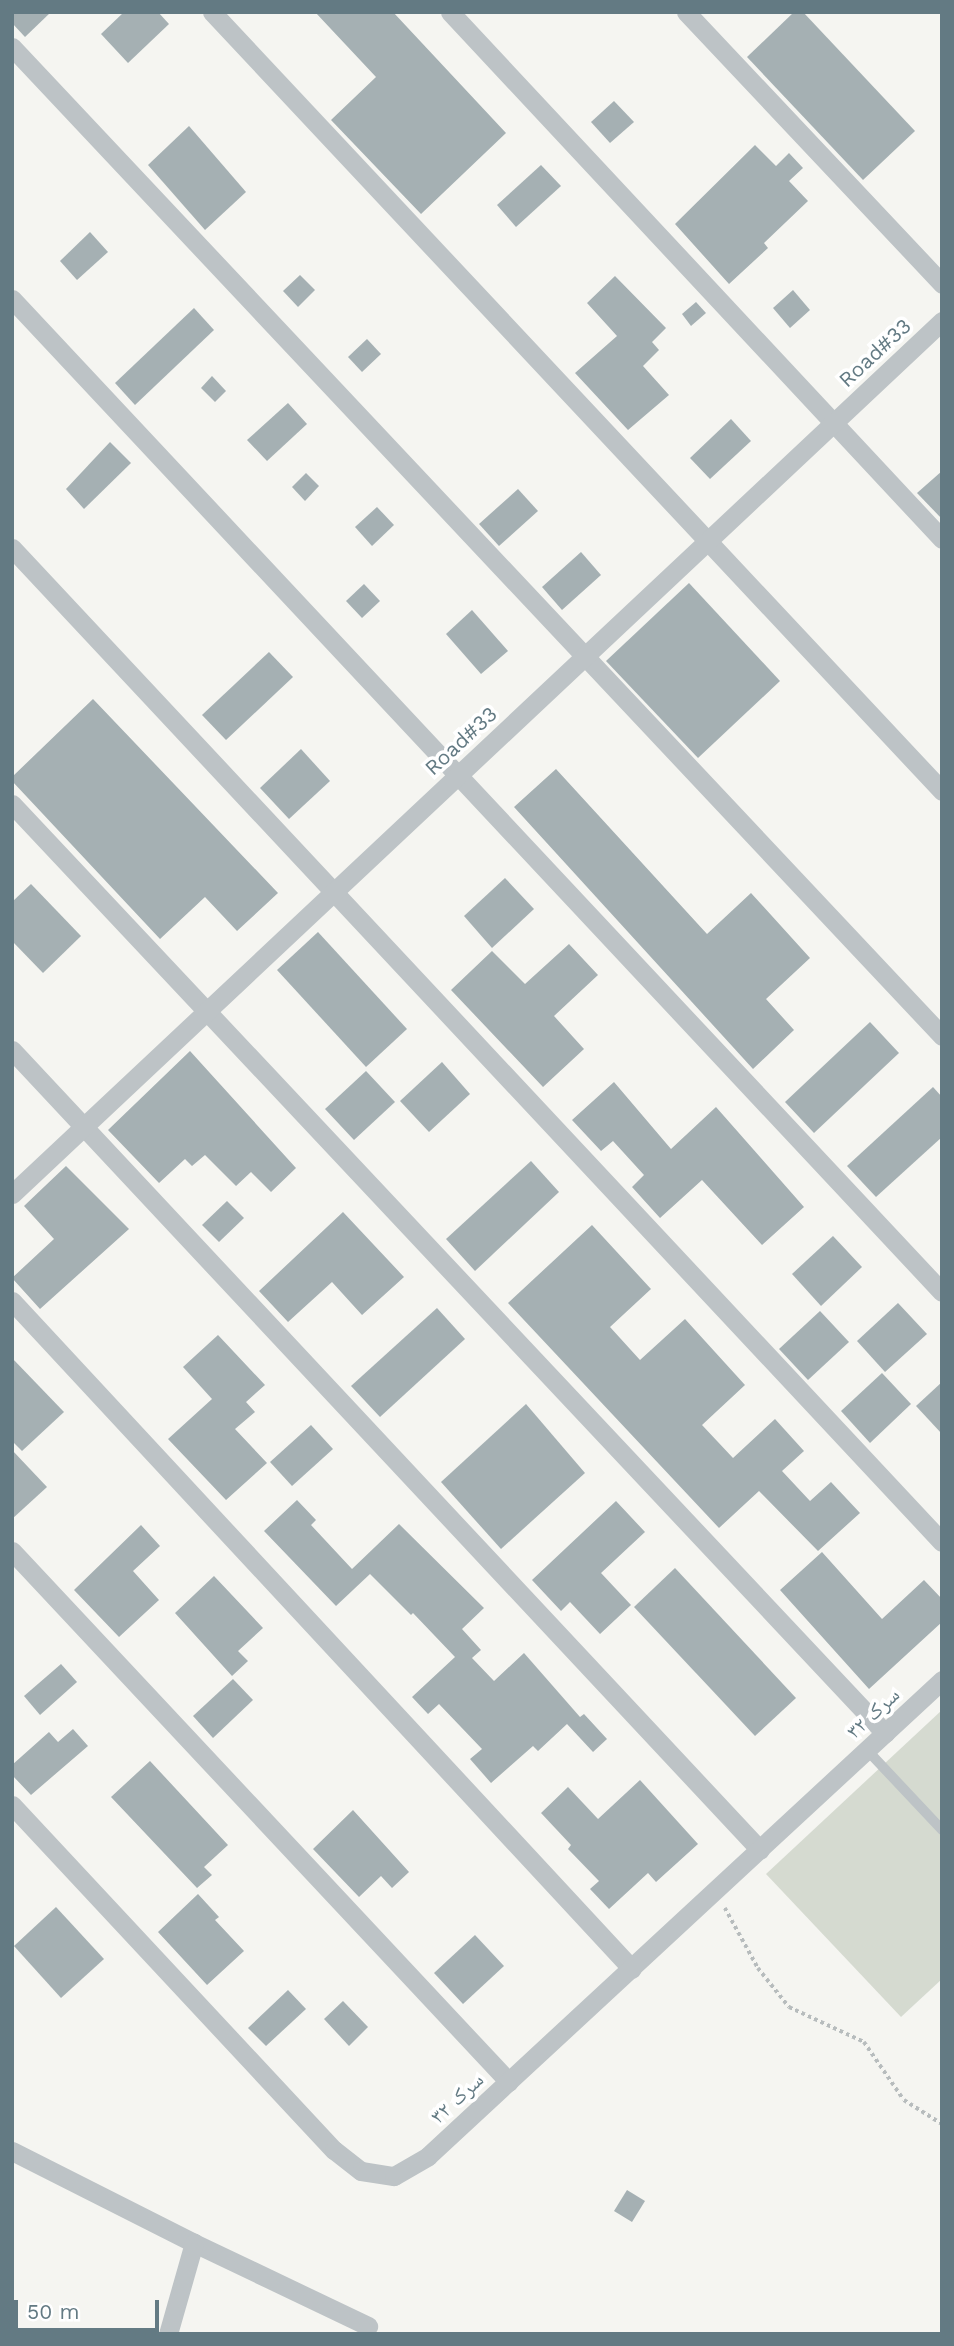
<!DOCTYPE html>
<meta charset="utf-8">
<style>
body{margin:0}
#map{position:relative;width:954px;height:2346px;overflow:hidden;background:#f5f5f1;font-family:"Work Sans","Noto Naskh Arabic",sans-serif}
div>[style]{position:absolute}
.green>*{inset:0;background:#d5dad0}
.building>*{inset:0;background:#a5b0b3}
.path>*{height:3.5px;margin-top:-1.75px;transform-origin:0;background:repeating-linear-gradient(90deg,#b7bcbd 0 3.5px,transparent 0 7px)}
.lane>*{height:10px;margin:-5px;padding:0 5px;transform-origin:5px;border-radius:5px;background:#bdc3c6}
.street>*{height:19px;margin:-9.5px;padding:0 9.5px;transform-origin:9.5px;border-radius:9.5px;background:#bdc3c6}
span{translate:-50% -50%;white-space:nowrap;text-align:center;line-height:1.15;-webkit-text-stroke:7px #fff;paint-order:stroke}
.street-label{font-size:21px;color:#637a83}
.frame{position:absolute;inset:0;border:14px solid #637a83;pointer-events:none}
.scale{position:absolute;left:14px;top:2300px;width:145px;height:32px;box-sizing:border-box;border:4px solid #637a83;border-top:0;padding-left:9px;font-size:21px;line-height:24px;white-space:nowrap;color:#637a83;-webkit-text-stroke:5px #fff;paint-order:stroke}
</style>
<div id="map">
<div class="green">
<div style="clip-path:polygon(942px 1710px,942px 1979px,901px 2017px,766px 1874px)"></div>
</div>
<div class="building">
<div style="clip-path:polygon(12px 12px,51px 12px,25px 37px,12px 23px)"></div>
<div style="clip-path:polygon(124px 12px,158px 12px,169px 24px,128px 63px,101px 34px)"></div>
<div style="clip-path:polygon(315px 12px,393px 12px,506px 133px,421px 214px,331px 120px,376px 77px)"></div>
<div style="clip-path:polygon(794px 12px,803px 12px,915px 131px,863px 180px,747px 57px)"></div>
<div style="clip-path:polygon(614px 101px,634px 122px,610px 143px,591px 122px)"></div>
<div style="clip-path:polygon(189px 126px,246px 192px,205px 230px,148px 165px)"></div>
<div style="clip-path:polygon(755px 145px,776px 166px,789px 153px,803px 168px,789px 181px,808px 201px,764px 243px,768px 248px,729px 284px,675px 224px)"></div>
<div style="clip-path:polygon(541px 165px,561px 186px,516px 227px,497px 205px)"></div>
<div style="clip-path:polygon(90px 232px,108px 252px,77px 280px,60px 261px)"></div>
<div style="clip-path:polygon(300px 275px,315px 290px,298px 307px,283px 291px)"></div>
<div style="clip-path:polygon(615px 276px,666px 328px,652px 342px,659px 350px,643px 366px,669px 395px,628px 430px,575px 373px,617px 336px,587px 303px)"></div>
<div style="clip-path:polygon(793px 290px,810px 310px,790px 328px,773px 308px)"></div>
<div style="clip-path:polygon(696px 302px,706px 313px,691px 326px,682px 314px)"></div>
<div style="clip-path:polygon(194px 308px,214px 330px,135px 405px,115px 383px)"></div>
<div style="clip-path:polygon(367px 339px,381px 354px,362px 372px,348px 357px)"></div>
<div style="clip-path:polygon(212px 376px,226px 391px,215px 402px,201px 388px)"></div>
<div style="clip-path:polygon(288px 403px,307px 424px,267px 461px,247px 440px)"></div>
<div style="clip-path:polygon(731px 419px,751px 441px,710px 479px,690px 458px)"></div>
<div style="clip-path:polygon(110px 442px,131px 463px,84px 509px,66px 489px)"></div>
<div style="clip-path:polygon(942px 471px,942px 519px,917px 493px)"></div>
<div style="clip-path:polygon(306px 473px,319px 486px,305px 501px,292px 487px)"></div>
<div style="clip-path:polygon(518px 489px,538px 511px,499px 546px,479px 524px)"></div>
<div style="clip-path:polygon(377px 507px,394px 525px,372px 546px,355px 527px)"></div>
<div style="clip-path:polygon(581px 552px,601px 575px,562px 610px,542px 587px)"></div>
<div style="clip-path:polygon(689px 583px,780px 681px,698px 758px,606px 661px)"></div>
<div style="clip-path:polygon(364px 584px,380px 601px,362px 618px,346px 601px)"></div>
<div style="clip-path:polygon(472px 610px,508px 651px,481px 674px,446px 634px)"></div>
<div style="clip-path:polygon(269px 652px,293px 677px,226px 740px,202px 715px)"></div>
<div style="clip-path:polygon(93px 699px,278px 893px,237px 931px,205px 897px,160px 939px,12px 781px,12px 777px)"></div>
<div style="clip-path:polygon(301px 749px,330px 781px,289px 819px,260px 788px)"></div>
<div style="clip-path:polygon(556px 769px,707px 934px,751px 893px,810px 958px,766px 999px,794px 1030px,753px 1069px,514px 807px)"></div>
<div style="clip-path:polygon(505px 878px,534px 909px,492px 948px,464px 916px)"></div>
<div style="clip-path:polygon(31px 884px,81px 936px,43px 973px,12px 941px,12px 902px)"></div>
<div style="clip-path:polygon(318px 932px,407px 1029px,366px 1067px,277px 970px)"></div>
<div style="clip-path:polygon(569px 944px,598px 975px,554px 1016px,584px 1049px,543px 1087px,451px 990px,492px 951px,525px 984px)"></div>
<div style="clip-path:polygon(870px 1022px,899px 1053px,814px 1133px,785px 1102px)"></div>
<div style="clip-path:polygon(190px 1051px,296px 1168px,271px 1192px,251px 1172px,236px 1186px,205px 1155px,192px 1166px,185px 1159px,159px 1183px,108px 1130px)"></div>
<div style="clip-path:polygon(442px 1062px,470px 1094px,429px 1132px,400px 1101px)"></div>
<div style="clip-path:polygon(366px 1071px,395px 1102px,354px 1140px,325px 1109px)"></div>
<div style="clip-path:polygon(614px 1082px,671px 1149px,716px 1107px,804px 1207px,762px 1245px,702px 1180px,660px 1218px,632px 1187px,644px 1175px,613px 1141px,601px 1151px,572px 1120px)"></div>
<div style="clip-path:polygon(933px 1087px,942px 1097px,942px 1137px,876px 1197px,847px 1166px)"></div>
<div style="clip-path:polygon(531px 1161px,559px 1192px,475px 1271px,446px 1239px)"></div>
<div style="clip-path:polygon(66px 1166px,129px 1229px,40px 1309px,12px 1278px,54px 1239px,24px 1206px)"></div>
<div style="clip-path:polygon(227px 1201px,244px 1218px,219px 1242px,202px 1225px)"></div>
<div style="clip-path:polygon(343px 1212px,404px 1277px,362px 1315px,332px 1282px,288px 1322px,259px 1291px)"></div>
<div style="clip-path:polygon(592px 1225px,651px 1289px,610px 1327px,640px 1360px,685px 1319px,745px 1385px,702px 1425px,733px 1458px,775px 1419px,804px 1451px,782px 1471px,810px 1501px,831px 1482px,860px 1513px,818px 1551px,759px 1491px,719px 1528px,508px 1303px)"></div>
<div style="clip-path:polygon(833px 1236px,862px 1267px,821px 1306px,792px 1274px)"></div>
<div style="clip-path:polygon(898px 1303px,927px 1334px,885px 1372px,857px 1341px)"></div>
<div style="clip-path:polygon(437px 1308px,465px 1339px,380px 1417px,351px 1386px)"></div>
<div style="clip-path:polygon(820px 1311px,849px 1342px,808px 1380px,779px 1349px)"></div>
<div style="clip-path:polygon(218px 1335px,265px 1385px,246px 1402px,255px 1412px,235px 1429px,267px 1463px,226px 1500px,168px 1439px,212px 1399px,183px 1367px)"></div>
<div style="clip-path:polygon(12px 1358px,64px 1412px,22px 1451px,12px 1441px)"></div>
<div style="clip-path:polygon(882px 1373px,911px 1404px,870px 1443px,841px 1411px)"></div>
<div style="clip-path:polygon(942px 1382px,942px 1434px,916px 1406px)"></div>
<div style="clip-path:polygon(526px 1404px,585px 1473px,501px 1549px,441px 1482px)"></div>
<div style="clip-path:polygon(311px 1425px,333px 1449px,292px 1486px,270px 1462px)"></div>
<div style="clip-path:polygon(12px 1450px,47px 1487px,12px 1519px)"></div>
<div style="clip-path:polygon(297px 1500px,316px 1520px,311px 1525px,352px 1569px,399px 1524px,484px 1608px,462px 1629px,481px 1650px,472px 1658px,494px 1681px,524px 1653px,580px 1717px,584px 1714px,607px 1739px,593px 1752px,567px 1724px,538px 1751px,533px 1746px,491px 1783px,470px 1759px,482px 1749px,439px 1704px,428px 1714px,412px 1697px,455px 1657px,413px 1613px,411px 1615px,370px 1574px,336px 1606px,264px 1531px)"></div>
<div style="clip-path:polygon(616px 1501px,645px 1532px,601px 1573px,631px 1605px,600px 1634px,570px 1602px,561px 1611px,532px 1580px)"></div>
<div style="clip-path:polygon(141px 1525px,160px 1546px,133px 1571px,159px 1600px,119px 1637px,74px 1590px)"></div>
<div style="clip-path:polygon(822px 1552px,882px 1619px,924px 1580px,942px 1599px,942px 1622px,869px 1689px,780px 1590px)"></div>
<div style="clip-path:polygon(675px 1568px,796px 1698px,755px 1736px,634px 1607px)"></div>
<div style="clip-path:polygon(214px 1576px,263px 1628px,238px 1651px,248px 1661px,232px 1676px,175px 1613px)"></div>
<div style="clip-path:polygon(61px 1664px,77px 1682px,40px 1715px,24px 1696px)"></div>
<div style="clip-path:polygon(233px 1679px,253px 1700px,213px 1738px,193px 1716px)"></div>
<div style="clip-path:polygon(73px 1729px,88px 1746px,31px 1795px,12px 1775px,12px 1765px,49px 1732px,58px 1742px)"></div>
<div style="clip-path:polygon(150px 1761px,228px 1845px,204px 1867px,212px 1875px,197px 1888px,111px 1797px)"></div>
<div style="clip-path:polygon(640px 1780px,698px 1844px,656px 1882px,648px 1873px,609px 1909px,590px 1889px,599px 1881px,568px 1849px,571px 1845px,541px 1813px,568px 1787px,598px 1819px)"></div>
<div style="clip-path:polygon(353px 1810px,409px 1872px,392px 1888px,381px 1876px,359px 1897px,313px 1849px)"></div>
<div style="clip-path:polygon(198px 1894px,219px 1917px,215px 1920px,244px 1951px,207px 1985px,158px 1932px)"></div>
<div style="clip-path:polygon(56px 1907px,104px 1959px,61px 1998px,14px 1946px)"></div>
<div style="clip-path:polygon(475px 1935px,504px 1966px,463px 2004px,434px 1973px)"></div>
<div style="clip-path:polygon(288px 1990px,306px 2009px,266px 2046px,248px 2028px)"></div>
<div style="clip-path:polygon(343px 2001px,368px 2027px,349px 2046px,324px 2019px)"></div>
<div style="clip-path:polygon(627px 2190px,645px 2201px,632px 2222px,614px 2211px)"></div>
</div>
<div class="path">
<div style="left:725px;top:1908px;width:68px;rotate:61.2deg"></div>
<div style="left:758px;top:1968px;width:50px;rotate:51.5deg"></div>
<div style="left:789px;top:2007px;width:83px;rotate:25deg"></div>
<div style="left:864px;top:2042px;width:70px;rotate:55.4deg"></div>
<div style="left:904px;top:2100px;width:45px;rotate:32.3deg"></div>
</div>
<div class="lane">
<div style="left:867px;top:1750px;width:110px;rotate:46.8deg"></div>
</div>
<div class="street">
<div style="left:212px;top:12px;width:1068px;rotate:46.86deg"></div>
<div style="left:450px;top:12px;width:721px;rotate:46.97deg"></div>
<div style="left:686px;top:12px;width:374px;rotate:46.7deg"></div>
<div style="left:12px;top:47px;width:1358px;rotate:46.76deg"></div>
<div style="left:12px;top:299px;width:1360px;rotate:46.88deg"></div>
<div style="left:12px;top:548px;width:1361px;rotate:46.91deg"></div>
<div style="left:12px;top:804px;width:1275px;rotate:46.78deg"></div>
<div style="left:12px;top:1050px;width:1095px;rotate:46.92deg"></div>
<div style="left:12px;top:1194px;width:1276px;rotate:-43.19deg"></div>
<div style="left:12px;top:1301px;width:911px;rotate:47.13deg"></div>
<div style="left:12px;top:1551px;width:727px;rotate:46.89deg"></div>
<div style="left:12px;top:1805px;width:472px;rotate:47deg"></div>
<div style="left:334px;top:2150px;width:34px;rotate:38deg"></div>
<div style="left:361px;top:2171px;width:33px;rotate:9deg"></div>
<div style="left:394px;top:2176px;width:39px;rotate:-30deg"></div>
<div style="left:428px;top:2156px;width:701px;rotate:-42.8deg"></div>
<div style="left:12px;top:2151px;width:204px;rotate:26.8deg"></div>
<div style="left:194px;top:2243px;width:193px;rotate:25.5deg"></div>
<div style="left:168px;top:2334px;width:95px;rotate:-74.1deg"></div>
</div>
<div class="street-label">
<span style="left:875px;top:353px;rotate:-43deg">Road#33</span>
<span style="left:461px;top:741px;rotate:-43deg">Road#33</span>
<span style="left:873px;top:1713px;rotate:-43deg">سرک ۳۲</span>
<span style="left:457px;top:2098px;rotate:-43deg">سرک ۳۲</span>
</div>
<div class="frame"></div>
<div class="scale">50 m</div>
</div>
